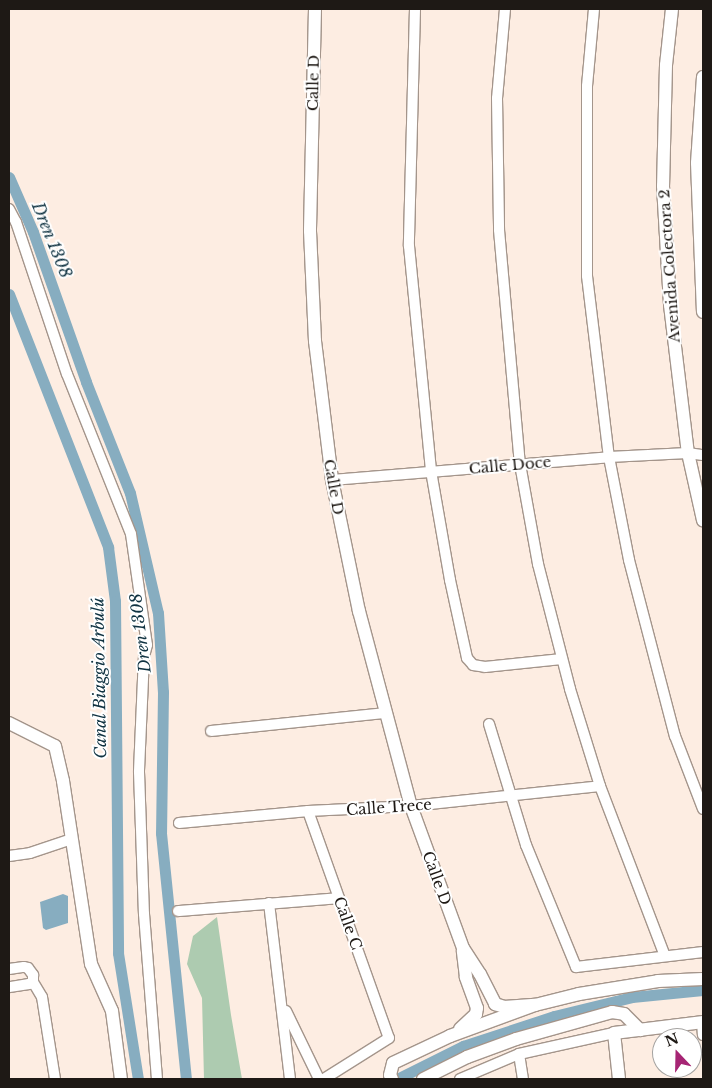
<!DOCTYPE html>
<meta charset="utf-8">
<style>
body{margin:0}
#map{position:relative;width:712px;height:1088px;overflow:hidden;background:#fdede2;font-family:"Libre Baskerville",serif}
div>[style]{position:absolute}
.forest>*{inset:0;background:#adcbb0}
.water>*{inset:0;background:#87adc0}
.canal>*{height:11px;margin:-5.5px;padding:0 5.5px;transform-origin:5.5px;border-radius:5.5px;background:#87adc0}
.roads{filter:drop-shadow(1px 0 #a4958b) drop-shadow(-1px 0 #a4958b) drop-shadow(0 1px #a4958b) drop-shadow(0 -1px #a4958b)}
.minor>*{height:10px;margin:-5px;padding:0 5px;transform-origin:5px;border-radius:5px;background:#fff}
.tertiary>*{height:12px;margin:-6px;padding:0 6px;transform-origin:6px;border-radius:6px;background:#fff}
span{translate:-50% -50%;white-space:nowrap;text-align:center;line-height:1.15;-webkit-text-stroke:4px #fff;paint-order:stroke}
.street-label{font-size:15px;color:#1e1915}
.water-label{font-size:16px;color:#0f3241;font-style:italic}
.frame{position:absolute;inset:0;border:10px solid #1e1915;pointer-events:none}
.north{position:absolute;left:652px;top:1028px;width:50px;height:50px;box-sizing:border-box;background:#fff;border:1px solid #a5a3a1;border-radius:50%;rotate:339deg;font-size:14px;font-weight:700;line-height:20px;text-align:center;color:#1e1915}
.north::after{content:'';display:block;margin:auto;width:18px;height:22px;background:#a62574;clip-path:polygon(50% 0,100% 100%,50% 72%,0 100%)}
</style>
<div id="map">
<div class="forest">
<div style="clip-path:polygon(217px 917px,231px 1015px,242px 1079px,204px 1079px,202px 998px,187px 964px,193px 936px)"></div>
</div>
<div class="water">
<div style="clip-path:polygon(63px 894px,68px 896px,68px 923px,46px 930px,43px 928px,40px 902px)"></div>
</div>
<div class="canal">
<div style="left:9px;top:177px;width:60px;rotate:66.4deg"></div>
<div style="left:33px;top:232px;width:159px;rotate:70.5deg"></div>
<div style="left:86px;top:382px;width:119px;rotate:68.4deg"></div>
<div style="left:130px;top:493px;width:123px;rotate:76.9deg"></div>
<div style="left:158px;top:613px;width:79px;rotate:86.4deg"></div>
<div style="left:163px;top:692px;width:141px;rotate:90.8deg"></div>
<div style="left:161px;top:833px;width:247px;rotate:84.2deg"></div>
<div style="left:9px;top:294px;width:272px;rotate:68.6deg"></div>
<div style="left:108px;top:547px;width:54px;rotate:82.6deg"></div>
<div style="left:115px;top:601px;width:352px;rotate:89.5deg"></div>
<div style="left:118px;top:953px;width:128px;rotate:81deg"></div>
<div style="left:397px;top:1079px;width:74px;rotate:-26.6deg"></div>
<div style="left:463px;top:1046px;width:96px;rotate:-18.2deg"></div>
<div style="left:554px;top:1016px;width:80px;rotate:-13.7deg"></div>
<div style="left:632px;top:997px;width:71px;rotate:-5.6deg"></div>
</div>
<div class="roads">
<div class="minor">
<div style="left:415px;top:9px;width:237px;rotate:91.5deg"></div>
<div style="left:409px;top:246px;width:226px;rotate:84.4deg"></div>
<div style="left:431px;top:471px;width:111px;rotate:80.1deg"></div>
<div style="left:450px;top:580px;width:80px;rotate:77.7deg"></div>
<div style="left:467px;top:658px;width:9px;rotate:49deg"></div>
<div style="left:473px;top:665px;width:12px;rotate:9deg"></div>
<div style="left:485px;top:667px;width:77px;rotate:-5.9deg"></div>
<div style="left:505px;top:9px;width:89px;rotate:95.1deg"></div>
<div style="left:497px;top:98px;width:132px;rotate:89.1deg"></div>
<div style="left:499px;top:230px;width:235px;rotate:84.9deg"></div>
<div style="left:520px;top:464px;width:102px;rotate:79.8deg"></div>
<div style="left:538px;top:564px;width:129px;rotate:75.6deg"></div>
<div style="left:570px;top:689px;width:102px;rotate:72.8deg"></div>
<div style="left:600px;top:786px;width:182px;rotate:69.1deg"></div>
<div style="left:594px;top:9px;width:77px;rotate:95.2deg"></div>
<div style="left:587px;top:86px;width:190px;rotate:90deg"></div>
<div style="left:587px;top:276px;width:182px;rotate:83.1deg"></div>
<div style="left:609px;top:457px;width:105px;rotate:79deg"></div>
<div style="left:629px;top:560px;width:182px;rotate:75.4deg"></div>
<div style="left:675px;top:736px;width:78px;rotate:69deg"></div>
<div style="left:9px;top:209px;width:15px;rotate:62deg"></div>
<div style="left:16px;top:222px;width:160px;rotate:71.5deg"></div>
<div style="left:67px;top:374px;width:172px;rotate:68.2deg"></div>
<div style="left:131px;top:534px;width:112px;rotate:81.8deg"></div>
<div style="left:147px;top:645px;width:11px;rotate:105deg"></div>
<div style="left:144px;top:656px;width:116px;rotate:92.5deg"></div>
<div style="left:139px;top:772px;width:142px;rotate:88deg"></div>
<div style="left:144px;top:914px;width:166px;rotate:85.5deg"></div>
<div style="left:332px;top:480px;width:278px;rotate:-4.7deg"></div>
<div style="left:609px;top:457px;width:79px;rotate:-2.9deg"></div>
<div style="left:688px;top:453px;width:15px;rotate:8deg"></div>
<div style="left:489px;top:724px;width:127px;rotate:73deg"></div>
<div style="left:526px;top:845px;width:132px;rotate:67.7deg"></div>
<div style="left:576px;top:967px;width:128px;rotate:-6.7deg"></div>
<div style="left:211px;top:731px;width:176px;rotate:-5.9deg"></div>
<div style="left:308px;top:811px;width:241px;rotate:70.4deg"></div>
<div style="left:389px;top:1038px;width:77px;rotate:147.8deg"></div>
<div style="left:179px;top:823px;width:130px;rotate:-5.3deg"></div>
<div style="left:308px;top:811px;width:103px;rotate:-2.8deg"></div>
<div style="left:411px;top:806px;width:190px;rotate:-6deg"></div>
<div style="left:9px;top:856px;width:21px;rotate:-8deg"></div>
<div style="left:30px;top:853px;width:44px;rotate:-18.4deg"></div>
<div style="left:269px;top:903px;width:177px;rotate:83.2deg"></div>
<div style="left:178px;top:911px;width:161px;rotate:-4.6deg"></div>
<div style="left:9px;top:969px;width:15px;rotate:-8deg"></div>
<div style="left:24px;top:967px;width:4px;rotate:14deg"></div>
<div style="left:28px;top:968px;width:9px;rotate:54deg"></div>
<div style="left:33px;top:975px;width:7px;rotate:90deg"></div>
<div style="left:33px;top:982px;width:4px;rotate:153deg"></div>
<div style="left:29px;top:984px;width:20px;rotate:171deg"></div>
<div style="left:33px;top:982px;width:17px;rotate:59deg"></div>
<div style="left:42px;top:997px;width:83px;rotate:81deg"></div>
<div style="left:286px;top:1011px;width:76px;rotate:64.1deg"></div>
<div style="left:702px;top:1022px;width:13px;rotate:86deg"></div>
<div style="left:519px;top:1054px;width:25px;rotate:81deg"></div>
<div style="left:460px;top:1079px;width:64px;rotate:-23deg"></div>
<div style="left:519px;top:1054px;width:97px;rotate:-12.5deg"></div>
</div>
<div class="tertiary">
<div style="left:315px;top:9px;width:222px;rotate:91.3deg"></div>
<div style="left:310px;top:231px;width:110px;rotate:87.4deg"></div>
<div style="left:315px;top:341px;width:140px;rotate:83deg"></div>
<div style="left:332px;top:480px;width:134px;rotate:78.4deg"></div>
<div style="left:359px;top:611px;width:202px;rotate:75.1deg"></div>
<div style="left:411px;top:806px;width:151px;rotate:69.9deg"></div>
<div style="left:463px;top:948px;width:31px;rotate:57deg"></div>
<div style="left:480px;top:974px;width:34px;rotate:63deg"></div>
<div style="left:495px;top:1004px;width:9px;rotate:18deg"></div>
<div style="left:504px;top:1007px;width:31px;rotate:-4deg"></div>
<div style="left:672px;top:9px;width:56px;rotate:96.1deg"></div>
<div style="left:666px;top:65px;width:121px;rotate:91.4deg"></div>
<div style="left:663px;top:186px;width:119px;rotate:86.6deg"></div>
<div style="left:670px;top:305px;width:149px;rotate:83.1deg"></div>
<div style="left:688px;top:453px;width:69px;rotate:77.4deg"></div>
<div style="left:703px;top:77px;width:86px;rotate:94deg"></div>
<div style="left:697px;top:163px;width:149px;rotate:87.7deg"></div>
<div style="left:9px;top:723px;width:51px;rotate:26.6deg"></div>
<div style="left:55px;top:746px;width:36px;rotate:77deg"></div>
<div style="left:63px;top:781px;width:185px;rotate:81.3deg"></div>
<div style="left:91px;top:964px;width:51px;rotate:65.9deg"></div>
<div style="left:112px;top:1011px;width:69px;rotate:82.5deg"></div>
<div style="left:460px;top:1029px;width:22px;rotate:-43deg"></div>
<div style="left:476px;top:1014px;width:6px;rotate:-81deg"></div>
<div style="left:477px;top:1008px;width:33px;rotate:-110deg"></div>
<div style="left:466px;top:977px;width:26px;rotate:-97deg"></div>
<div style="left:392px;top:1079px;width:4px;rotate:-117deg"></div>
<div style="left:390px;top:1075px;width:12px;rotate:-76deg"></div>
<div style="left:393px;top:1063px;width:63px;rotate:-25.3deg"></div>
<div style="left:450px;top:1036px;width:90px;rotate:-20deg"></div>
<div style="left:535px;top:1005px;width:45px;rotate:-14deg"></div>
<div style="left:579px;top:994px;width:80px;rotate:-9.3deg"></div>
<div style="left:658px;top:981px;width:45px;rotate:-2.5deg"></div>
<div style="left:423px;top:1079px;width:49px;rotate:-26.6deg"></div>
<div style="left:467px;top:1057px;width:52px;rotate:-20.2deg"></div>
<div style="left:516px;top:1039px;width:100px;rotate:-15.7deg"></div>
<div style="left:612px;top:1012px;width:12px;rotate:9deg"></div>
<div style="left:624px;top:1014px;width:23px;rotate:45deg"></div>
<div style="left:619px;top:1079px;width:46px;rotate:-96.2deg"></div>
<div style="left:614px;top:1033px;width:90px;rotate:-7deg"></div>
</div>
</div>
<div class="street-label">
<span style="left:313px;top:83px;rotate:-89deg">Calle D</span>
<span style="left:669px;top:266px;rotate:-94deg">Avenida Colectora 2</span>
<span style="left:510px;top:465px;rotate:-5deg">Calle Doce</span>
<span style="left:334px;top:487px;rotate:80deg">Calle D</span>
<span style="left:389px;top:807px;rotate:-4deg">Calle Trece</span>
<span style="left:437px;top:878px;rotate:70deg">Calle D</span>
<span style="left:348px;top:923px;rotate:70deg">Calle C</span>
</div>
<div class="water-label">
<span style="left:52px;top:240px;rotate:68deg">Dren 1308</span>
<span style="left:140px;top:633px;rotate:-97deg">Dren 1308</span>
<span style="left:99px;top:678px;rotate:-91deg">Canal Biaggio Arbulú</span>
</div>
<div class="frame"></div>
<div class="north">N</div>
</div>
